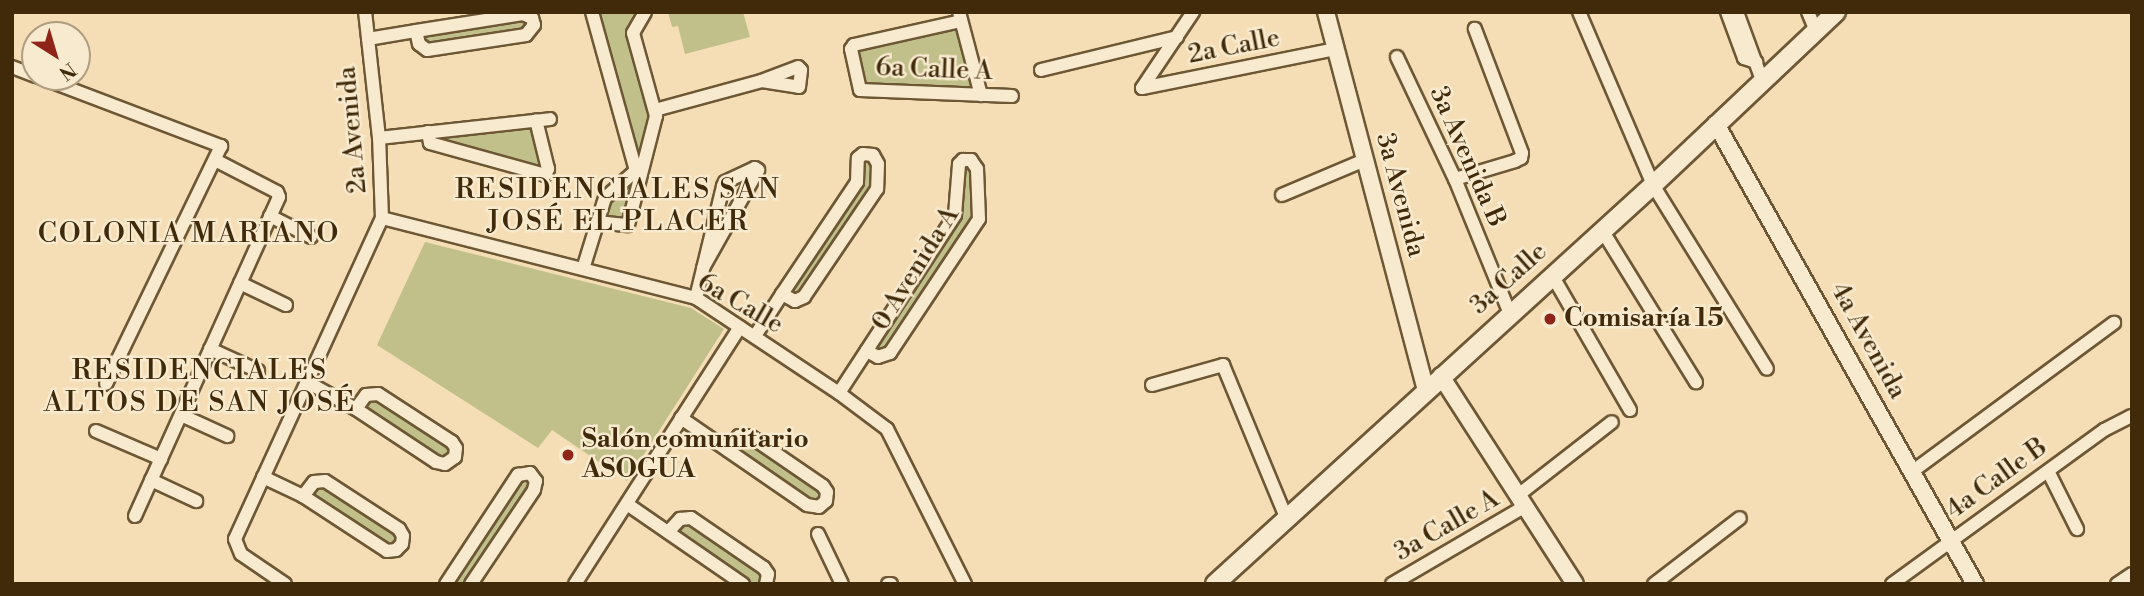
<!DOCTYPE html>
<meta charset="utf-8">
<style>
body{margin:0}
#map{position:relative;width:2144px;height:596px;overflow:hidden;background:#f5deb5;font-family:"Libre Bodoni",serif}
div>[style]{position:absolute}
.green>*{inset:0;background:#c1c08a}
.roads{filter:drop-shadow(2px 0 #6d5734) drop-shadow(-2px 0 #6d5734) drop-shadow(0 2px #6d5734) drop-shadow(0 -2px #6d5734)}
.minor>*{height:12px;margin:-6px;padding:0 6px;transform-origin:6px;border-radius:6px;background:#f8eacf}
.tertiary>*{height:16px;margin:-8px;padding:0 8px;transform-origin:8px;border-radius:8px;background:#f8eacf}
.secondary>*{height:18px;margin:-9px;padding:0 9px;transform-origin:9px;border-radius:9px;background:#f8eacf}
.dots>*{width:19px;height:19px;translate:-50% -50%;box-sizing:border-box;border:4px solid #f8eacf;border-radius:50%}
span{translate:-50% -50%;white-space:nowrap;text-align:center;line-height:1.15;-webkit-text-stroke:5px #f8eacf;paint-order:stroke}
.street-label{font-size:26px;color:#402a09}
.poi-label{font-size:26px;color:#402a09;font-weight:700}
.left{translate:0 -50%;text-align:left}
.neighbourhood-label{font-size:28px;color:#402a09;letter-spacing:2px}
.frame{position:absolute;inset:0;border:14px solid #402a09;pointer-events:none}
.north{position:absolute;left:21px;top:21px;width:70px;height:70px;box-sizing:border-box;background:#f8eacf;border:2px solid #ae9d80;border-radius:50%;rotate:143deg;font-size:19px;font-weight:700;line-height:28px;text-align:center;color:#402a09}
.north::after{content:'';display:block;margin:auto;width:24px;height:32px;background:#8f2418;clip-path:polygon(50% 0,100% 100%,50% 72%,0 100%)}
</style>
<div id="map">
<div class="green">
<div style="clip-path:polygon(598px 12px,635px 12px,626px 28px,651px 116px,637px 161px)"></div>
<div style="clip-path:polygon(668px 12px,743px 12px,750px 37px,685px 54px,678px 26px,672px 27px)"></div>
<div style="clip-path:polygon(523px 14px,534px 28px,427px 50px,416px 31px)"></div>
<div style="clip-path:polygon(961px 21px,981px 95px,864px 91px,851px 47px)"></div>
<div style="clip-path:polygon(536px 120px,548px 173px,430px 143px,428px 132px)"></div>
<div style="clip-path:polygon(870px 153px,877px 189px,804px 297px,782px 294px,857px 182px,857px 161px)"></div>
<div style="clip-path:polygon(970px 159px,979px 219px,890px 353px,867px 351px,955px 215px,960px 164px)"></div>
<div style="clip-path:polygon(644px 164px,628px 225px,597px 222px,605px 198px)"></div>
<div style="clip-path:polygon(425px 242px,691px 308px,724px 329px,627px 481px,552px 430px,538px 448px,377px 345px)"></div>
<div style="clip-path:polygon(370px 394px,452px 442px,449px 463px,356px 409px)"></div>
<div style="clip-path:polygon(739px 436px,823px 486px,819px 507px,728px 450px)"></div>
<div style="clip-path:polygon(518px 475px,536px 482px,471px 584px,446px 584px)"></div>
<div style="clip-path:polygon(317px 481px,399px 529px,396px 550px,303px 496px)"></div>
<div style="clip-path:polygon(680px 519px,764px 568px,766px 584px,743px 584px,668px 532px)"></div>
</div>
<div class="roads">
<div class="minor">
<div style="left:592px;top:12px;width:165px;rotate:74.5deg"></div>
<div style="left:959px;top:12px;width:86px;rotate:75.2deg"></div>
<div style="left:1579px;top:12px;width:188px;rotate:66.8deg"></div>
<div style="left:1653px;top:185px;width:216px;rotate:58.2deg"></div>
<div style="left:1727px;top:12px;width:49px;rotate:69.7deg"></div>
<div style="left:1744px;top:58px;width:13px;rotate:18deg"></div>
<div style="left:1737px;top:12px;width:72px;rotate:69.8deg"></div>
<div style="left:1808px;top:12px;width:21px;rotate:67deg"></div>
<div style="left:961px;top:21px;width:110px;rotate:167.4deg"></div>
<div style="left:854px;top:45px;width:5px;rotate:127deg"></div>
<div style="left:851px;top:49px;width:42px;rotate:77.6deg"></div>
<div style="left:860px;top:90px;width:152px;rotate:2.3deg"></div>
<div style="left:368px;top:39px;width:49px;rotate:-9.5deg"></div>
<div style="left:416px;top:31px;width:108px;rotate:-9deg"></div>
<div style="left:523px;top:14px;width:10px;rotate:24deg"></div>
<div style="left:532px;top:18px;width:7px;rotate:74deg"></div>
<div style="left:534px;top:25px;width:13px;rotate:129deg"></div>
<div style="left:526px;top:35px;width:100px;rotate:171.4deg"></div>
<div style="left:427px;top:50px;width:10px;rotate:-143deg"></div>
<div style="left:419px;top:44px;width:13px;rotate:-103deg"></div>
<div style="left:1397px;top:57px;width:135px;rotate:64.6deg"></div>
<div style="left:1455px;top:179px;width:146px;rotate:67.8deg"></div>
<div style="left:12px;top:67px;width:25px;rotate:21deg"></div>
<div style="left:1041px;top:70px;width:140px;rotate:-13.6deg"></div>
<div style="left:39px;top:77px;width:195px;rotate:20.8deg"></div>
<div style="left:221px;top:146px;width:264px;rotate:115.8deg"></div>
<div style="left:1142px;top:88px;width:198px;rotate:-11.4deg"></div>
<div style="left:1142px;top:88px;width:92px;rotate:-56.1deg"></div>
<div style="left:655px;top:110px;width:111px;rotate:-15.2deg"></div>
<div style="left:762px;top:81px;width:37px;rotate:9deg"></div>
<div style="left:799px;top:87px;width:17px;rotate:-83deg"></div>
<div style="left:801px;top:70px;width:4px;rotate:-135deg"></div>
<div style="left:798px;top:67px;width:39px;rotate:159deg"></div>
<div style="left:428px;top:132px;width:11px;rotate:80deg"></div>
<div style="left:430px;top:143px;width:119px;rotate:15.5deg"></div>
<div style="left:545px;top:175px;width:7px;rotate:-63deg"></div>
<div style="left:548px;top:169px;width:50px;rotate:-103.8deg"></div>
<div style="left:379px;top:138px;width:172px;rotate:-6.3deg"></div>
<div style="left:1455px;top:179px;width:63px;rotate:-16.7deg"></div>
<div style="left:1515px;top:161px;width:7px;rotate:-27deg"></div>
<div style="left:1521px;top:158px;width:5px;rotate:-79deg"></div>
<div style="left:1522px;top:153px;width:133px;rotate:-110.8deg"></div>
<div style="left:1282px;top:195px;width:90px;rotate:-22.9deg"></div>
<div style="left:270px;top:216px;width:46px;rotate:27.1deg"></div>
<div style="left:382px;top:218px;width:324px;rotate:14.3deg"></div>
<div style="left:696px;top:298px;width:172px;rotate:33.6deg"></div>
<div style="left:839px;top:393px;width:60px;rotate:36.9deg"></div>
<div style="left:887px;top:429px;width:174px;rotate:63.3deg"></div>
<div style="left:597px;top:222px;width:31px;rotate:6deg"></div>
<div style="left:628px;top:225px;width:113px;rotate:-75.6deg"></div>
<div style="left:656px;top:116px;width:86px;rotate:-105.5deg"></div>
<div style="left:633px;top:33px;width:24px;rotate:-60deg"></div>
<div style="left:1602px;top:230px;width:179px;rotate:58.3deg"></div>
<div style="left:583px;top:269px;width:74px;rotate:-72.8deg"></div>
<div style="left:605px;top:198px;width:47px;rotate:-41.5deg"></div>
<div style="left:1552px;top:275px;width:156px;rotate:60deg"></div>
<div style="left:240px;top:283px;width:51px;rotate:25.6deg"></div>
<div style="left:696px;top:298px;width:115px;rotate:-76.4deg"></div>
<div style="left:723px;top:186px;width:4px;rotate:-63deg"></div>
<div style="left:725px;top:182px;width:33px;rotate:-25deg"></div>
<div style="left:755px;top:168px;width:4px;rotate:34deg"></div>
<div style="left:758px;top:170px;width:112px;rotate:119.3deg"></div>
<div style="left:755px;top:336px;width:50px;rotate:-57.3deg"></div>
<div style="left:782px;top:294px;width:135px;rotate:-56.2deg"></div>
<div style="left:857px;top:182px;width:24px;rotate:-88deg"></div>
<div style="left:858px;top:158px;width:6px;rotate:-39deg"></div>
<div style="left:863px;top:154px;width:10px;rotate:6deg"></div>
<div style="left:873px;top:155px;width:10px;rotate:61deg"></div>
<div style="left:878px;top:164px;width:25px;rotate:92deg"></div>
<div style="left:877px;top:189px;width:130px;rotate:124.1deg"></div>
<div style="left:804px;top:297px;width:10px;rotate:156deg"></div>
<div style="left:795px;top:301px;width:15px;rotate:-152deg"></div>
<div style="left:210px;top:349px;width:53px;rotate:24.6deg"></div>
<div style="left:307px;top:382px;width:56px;rotate:28.9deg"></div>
<div style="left:356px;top:409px;width:96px;rotate:33.5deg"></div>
<div style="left:436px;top:462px;width:9px;rotate:13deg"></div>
<div style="left:445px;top:464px;width:12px;rotate:-35deg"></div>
<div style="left:455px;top:457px;width:9px;rotate:-84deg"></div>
<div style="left:456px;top:448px;width:7px;rotate:-124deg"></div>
<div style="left:452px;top:442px;width:88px;rotate:-147deg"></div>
<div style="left:378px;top:394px;width:12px;rotate:175deg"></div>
<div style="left:366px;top:395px;width:17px;rotate:126deg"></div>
<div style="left:1152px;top:385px;width:74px;rotate:-15.7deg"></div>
<div style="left:1223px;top:365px;width:165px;rotate:67.5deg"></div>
<div style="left:839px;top:393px;width:212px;rotate:-56.9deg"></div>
<div style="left:955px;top:215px;width:51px;rotate:-85.5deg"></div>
<div style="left:959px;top:164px;width:6px;rotate:-45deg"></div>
<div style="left:963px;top:160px;width:8px"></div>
<div style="left:971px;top:160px;width:11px;rotate:56deg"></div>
<div style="left:977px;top:169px;width:50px;rotate:87.7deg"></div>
<div style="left:979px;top:219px;width:161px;rotate:123.6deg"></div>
<div style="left:890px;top:353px;width:13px;rotate:162deg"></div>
<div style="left:878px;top:357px;width:13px;rotate:-151deg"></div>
<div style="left:181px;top:415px;width:51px;rotate:24.5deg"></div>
<div style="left:681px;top:418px;width:153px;rotate:34.6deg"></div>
<div style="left:807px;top:505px;width:12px;rotate:9deg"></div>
<div style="left:819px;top:507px;width:9px;rotate:-41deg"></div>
<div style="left:826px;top:501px;width:9px;rotate:-84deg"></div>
<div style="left:827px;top:492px;width:7px;rotate:-124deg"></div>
<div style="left:823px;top:486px;width:88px;rotate:-145.6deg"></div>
<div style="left:750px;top:436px;width:11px;rotate:180deg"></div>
<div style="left:739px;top:436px;width:18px;rotate:128deg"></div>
<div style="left:96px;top:431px;width:71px;rotate:23.3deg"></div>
<div style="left:1913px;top:471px;width:250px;rotate:-36.4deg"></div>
<div style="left:2048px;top:471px;width:65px;rotate:63.4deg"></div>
<div style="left:263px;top:477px;width:44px;rotate:25.4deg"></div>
<div style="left:303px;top:496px;width:100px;rotate:33.2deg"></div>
<div style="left:387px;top:551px;width:9px;rotate:-6deg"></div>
<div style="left:396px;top:550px;width:8px;rotate:-45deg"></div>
<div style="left:402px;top:544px;width:8px;rotate:-83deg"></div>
<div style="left:403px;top:536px;width:8px;rotate:-120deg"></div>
<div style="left:399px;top:529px;width:88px;rotate:-147deg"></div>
<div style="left:325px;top:481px;width:11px;rotate:175deg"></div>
<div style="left:314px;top:482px;width:18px;rotate:128deg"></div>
<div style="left:151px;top:480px;width:50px;rotate:25deg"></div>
<div style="left:1517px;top:496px;width:120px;rotate:-37.9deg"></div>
<div style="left:627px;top:504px;width:141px;rotate:34.6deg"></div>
<div style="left:135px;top:516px;width:350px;rotate:-65.7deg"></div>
<div style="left:279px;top:197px;width:5px;rotate:-112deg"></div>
<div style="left:277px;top:192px;width:70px;rotate:-152.7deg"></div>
<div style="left:668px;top:532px;width:18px;rotate:-47deg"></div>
<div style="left:680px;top:519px;width:11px;rotate:-5deg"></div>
<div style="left:691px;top:518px;width:88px;rotate:34.4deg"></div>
<div style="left:764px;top:568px;width:7px;rotate:56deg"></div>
<div style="left:768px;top:574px;width:10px;rotate:101deg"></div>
<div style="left:818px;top:534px;width:55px;rotate:64.4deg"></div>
<div style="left:285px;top:584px;width:53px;rotate:-145.7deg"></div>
<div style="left:241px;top:554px;width:16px;rotate:-112deg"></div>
<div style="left:235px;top:539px;width:353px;rotate:-65.4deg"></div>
<div style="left:382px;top:218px;width:80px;rotate:-92.1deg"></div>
<div style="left:379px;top:138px;width:127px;rotate:-96.3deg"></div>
<div style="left:446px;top:584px;width:131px;rotate:-56.6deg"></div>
<div style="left:518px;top:475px;width:12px;rotate:-9deg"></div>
<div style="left:530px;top:473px;width:10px;rotate:53deg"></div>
<div style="left:536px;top:481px;width:9px;rotate:103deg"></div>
<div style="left:534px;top:490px;width:113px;rotate:123.8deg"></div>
<div style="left:575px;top:584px;width:305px;rotate:-57.3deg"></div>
<div style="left:888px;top:584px;width:3px"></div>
<div style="left:1392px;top:584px;width:153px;rotate:-30.3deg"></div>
<div style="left:1654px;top:584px;width:108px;rotate:-37.5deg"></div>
<div style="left:1892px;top:584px;width:262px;rotate:-36deg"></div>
<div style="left:2104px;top:430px;width:31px;rotate:-27deg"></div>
<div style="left:2117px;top:584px;width:18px;rotate:-34deg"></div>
</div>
<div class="tertiary">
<div style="left:1326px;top:12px;width:391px;rotate:75.2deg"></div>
<div style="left:1716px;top:124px;width:528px;rotate:60.62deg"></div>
<div style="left:1441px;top:376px;width:247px;rotate:57.2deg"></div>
</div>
<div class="secondary">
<div style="left:1215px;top:584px;width:592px;rotate:-42.33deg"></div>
<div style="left:1653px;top:185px;width:252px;rotate:-43.4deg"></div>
</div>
</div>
<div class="dots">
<div style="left:1550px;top:319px;background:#8f2418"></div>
<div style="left:568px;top:455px;background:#8f2418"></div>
</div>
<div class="street-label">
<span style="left:1234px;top:47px;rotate:-11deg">2a Calle</span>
<span style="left:934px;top:70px;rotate:2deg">6a Calle A</span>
<span style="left:353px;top:130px;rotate:-95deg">2a Avenida</span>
<span style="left:1467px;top:157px;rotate:66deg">3a Avenida B</span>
<span style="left:1400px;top:195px;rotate:75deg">3a Avenida</span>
<span style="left:916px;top:269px;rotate:-58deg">0 Avenida A</span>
<span style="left:1509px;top:279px;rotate:-42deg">3a Calle</span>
<span style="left:740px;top:304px;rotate:30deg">6a Calle</span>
<span style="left:1868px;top:341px;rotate:61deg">4a Avenida</span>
<span style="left:1997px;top:479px;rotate:-36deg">4a Calle B</span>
<span style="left:1447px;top:526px;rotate:-30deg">3a Calle A</span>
</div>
<div class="poi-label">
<span class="left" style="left:1564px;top:319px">Comisaría 15</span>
<span class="left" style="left:582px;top:455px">Salón comunitario<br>ASOGUA</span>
</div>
<div class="neighbourhood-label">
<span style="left:618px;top:206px">RESIDENCIALES SAN<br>JOSÉ EL PLACER</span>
<span style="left:189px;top:234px">COLONIA MARIANO</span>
<span style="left:200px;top:387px">RESIDENCIALES<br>ALTOS DE SAN JOSÉ</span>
</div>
<div class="frame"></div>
<div class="north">N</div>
</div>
